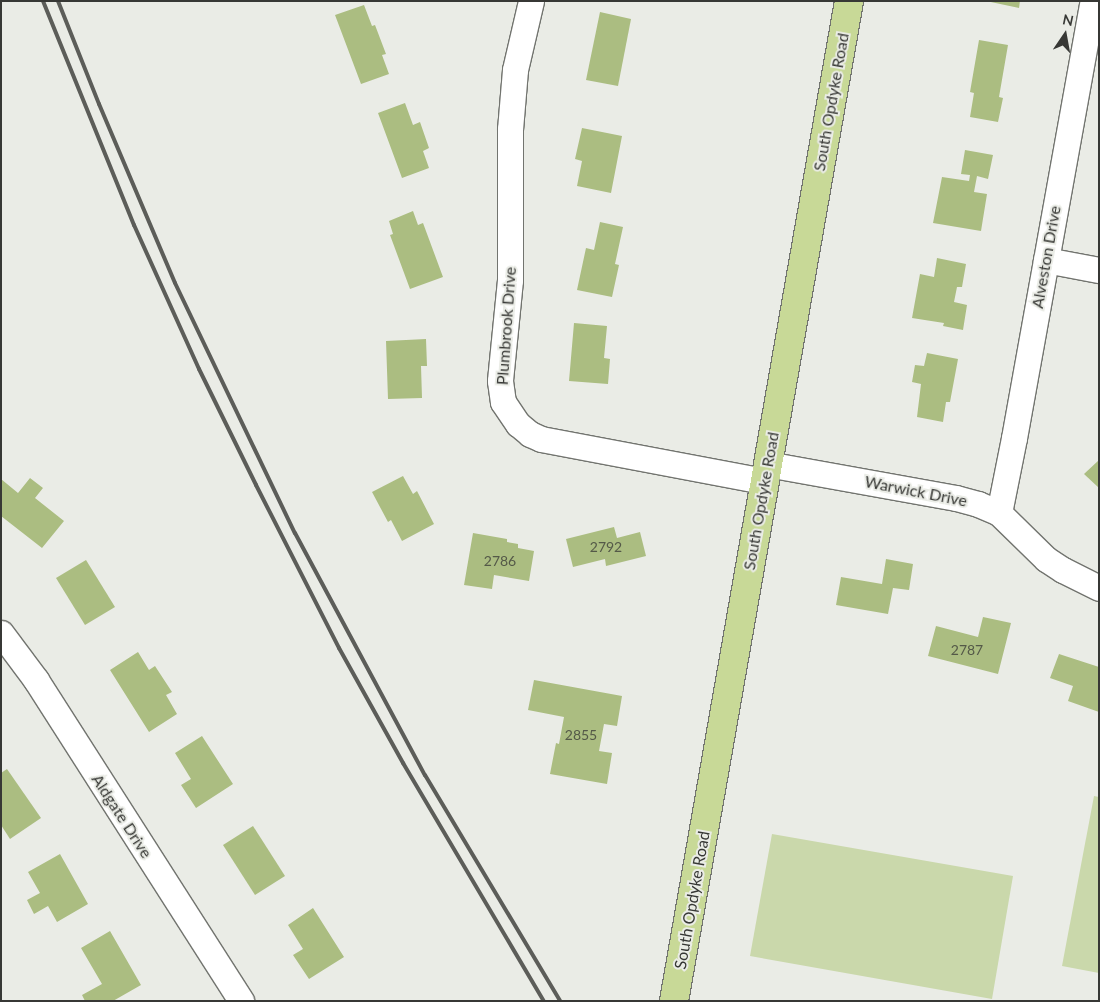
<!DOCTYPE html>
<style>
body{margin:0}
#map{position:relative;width:1100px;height:1002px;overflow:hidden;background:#eaece6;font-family:Lato,sans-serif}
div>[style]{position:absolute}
.green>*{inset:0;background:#cad8ab}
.building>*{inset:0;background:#abbd81}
.roads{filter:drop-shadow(1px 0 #72746f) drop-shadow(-1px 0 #72746f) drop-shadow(0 1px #72746f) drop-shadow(0 -1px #72746f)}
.minor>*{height:25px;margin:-12.5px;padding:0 12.5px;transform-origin:12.5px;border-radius:12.5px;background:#fff}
.major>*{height:28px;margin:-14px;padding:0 14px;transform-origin:14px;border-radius:14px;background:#c8d997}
.rail>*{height:4px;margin:-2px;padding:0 2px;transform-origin:2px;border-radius:2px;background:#5c5d59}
span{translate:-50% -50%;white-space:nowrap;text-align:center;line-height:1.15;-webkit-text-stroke:4px #eaece6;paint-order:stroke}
.number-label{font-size:14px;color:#545948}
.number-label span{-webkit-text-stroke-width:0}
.street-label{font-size:16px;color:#373835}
.frame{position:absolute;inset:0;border:2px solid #373835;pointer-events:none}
.north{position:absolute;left:1040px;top:10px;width:50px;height:50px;-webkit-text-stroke:4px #eaece6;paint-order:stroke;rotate:12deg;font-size:14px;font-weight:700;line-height:20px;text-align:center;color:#373835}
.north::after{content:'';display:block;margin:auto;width:18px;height:22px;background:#373835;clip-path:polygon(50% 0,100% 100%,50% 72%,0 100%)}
</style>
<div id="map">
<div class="green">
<div style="clip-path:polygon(1094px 796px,1099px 797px,1099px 973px,1062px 966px)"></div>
<div style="clip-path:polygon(772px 834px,1013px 876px,992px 999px,750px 956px)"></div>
</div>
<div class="building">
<div style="clip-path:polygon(986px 1px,1020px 1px,1019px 8px)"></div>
<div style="clip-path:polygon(364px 5px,372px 26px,375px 25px,386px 54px,382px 55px,389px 74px,361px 84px,335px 15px)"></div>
<div style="clip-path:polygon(600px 12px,631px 19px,618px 86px,586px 80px)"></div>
<div style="clip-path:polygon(979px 40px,1008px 45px,999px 97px,1003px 98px,998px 122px,970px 117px,974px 93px,970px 92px)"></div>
<div style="clip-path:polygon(405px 103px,413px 125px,420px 122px,429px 148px,423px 151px,429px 168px,402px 178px,378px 113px)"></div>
<div style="clip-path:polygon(582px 128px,622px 136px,611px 193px,577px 186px,582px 161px,575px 159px)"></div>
<div style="clip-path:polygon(965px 150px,993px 155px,988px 179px,977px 176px,974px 192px,987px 194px,981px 231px,933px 223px,942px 177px,969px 181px,970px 175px,961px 174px)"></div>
<div style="clip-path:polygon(413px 211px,418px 225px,423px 223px,443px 277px,410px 289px,390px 235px,393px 234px,389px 221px)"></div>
<div style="clip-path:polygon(600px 222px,623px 227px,615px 264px,619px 265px,612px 297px,577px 290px,586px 248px,594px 250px)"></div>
<div style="clip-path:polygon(937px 258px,966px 264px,962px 287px,957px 287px,954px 302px,967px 305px,963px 330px,943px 326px,944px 323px,912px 318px,920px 274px,934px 277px)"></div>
<div style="clip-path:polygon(574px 323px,607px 326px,604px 358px,610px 359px,608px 384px,569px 381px)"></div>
<div style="clip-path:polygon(426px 339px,427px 366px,421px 366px,422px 398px,388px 399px,386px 341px)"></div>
<div style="clip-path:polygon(927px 353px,958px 359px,950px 402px,946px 402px,943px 422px,917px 417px,921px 384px,912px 382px,915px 365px,924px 366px)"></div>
<div style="clip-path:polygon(1099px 460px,1099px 488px,1084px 474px)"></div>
<div style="clip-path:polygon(403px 476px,413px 494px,417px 491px,434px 524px,402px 541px,391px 520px,388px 522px,372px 492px)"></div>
<div style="clip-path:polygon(30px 478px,43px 488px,35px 498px,64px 521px,42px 548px,1px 516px,1px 479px,18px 493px)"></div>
<div style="clip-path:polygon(614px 527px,617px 538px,640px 532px,646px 556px,606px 566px,605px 559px,573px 567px,566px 539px)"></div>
<div style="clip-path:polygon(473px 533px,507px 539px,507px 542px,518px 544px,518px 548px,534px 551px,529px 581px,494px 575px,492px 589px,464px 585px)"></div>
<div style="clip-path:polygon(886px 559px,913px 564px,909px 590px,893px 588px,888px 614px,836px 605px,841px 577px,882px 584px)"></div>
<div style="clip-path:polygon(86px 560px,115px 607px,85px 625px,56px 578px)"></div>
<div style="clip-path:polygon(983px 617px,1011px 623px,998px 674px,928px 656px,936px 626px,978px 637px)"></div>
<div style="clip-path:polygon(138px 652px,149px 670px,155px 666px,172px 692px,166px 695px,177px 714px,149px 732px,110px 670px)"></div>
<div style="clip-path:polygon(1059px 654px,1099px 667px,1099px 712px,1068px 701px,1073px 686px,1050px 678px)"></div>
<div style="clip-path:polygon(534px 680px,622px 696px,617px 726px,604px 724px,599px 751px,612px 753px,607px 784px,550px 774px,556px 743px,559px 744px,564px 717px,528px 710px)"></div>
<div style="clip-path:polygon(202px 736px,233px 784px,196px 808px,181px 785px,191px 779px,175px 753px)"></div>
<div style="clip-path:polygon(7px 769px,41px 818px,10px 839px,1px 825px,1px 773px)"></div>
<div style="clip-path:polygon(253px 826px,285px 876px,255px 895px,223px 845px)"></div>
<div style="clip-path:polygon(60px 854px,88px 904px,57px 922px,48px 906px,34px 914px,27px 900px,40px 893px,28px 872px)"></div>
<div style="clip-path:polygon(313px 908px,344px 957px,309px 979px,293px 955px,303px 949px,288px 925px)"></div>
<div style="clip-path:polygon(110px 931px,141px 985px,113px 1001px,85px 1001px,82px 995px,102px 984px,81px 948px)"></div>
</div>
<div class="roads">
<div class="minor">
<div style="left:531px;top:1px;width:71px;rotate:103.1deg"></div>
<div style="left:515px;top:70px;width:59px;rotate:94.8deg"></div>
<div style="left:510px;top:129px;width:151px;rotate:90deg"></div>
<div style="left:510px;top:280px;width:101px;rotate:95.7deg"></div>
<div style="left:500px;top:381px;width:21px;rotate:82deg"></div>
<div style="left:503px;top:402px;width:27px;rotate:56deg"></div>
<div style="left:518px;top:424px;width:16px;rotate:40deg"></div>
<div style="left:530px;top:434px;width:12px;rotate:24deg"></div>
<div style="left:541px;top:439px;width:227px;rotate:10.7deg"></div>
<div style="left:1046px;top:260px;width:54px;rotate:10.7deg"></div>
<div style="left:767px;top:464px;width:192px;rotate:10.2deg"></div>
<div style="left:956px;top:498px;width:23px;rotate:15deg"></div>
<div style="left:978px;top:504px;width:23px;rotate:23deg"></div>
<div style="left:999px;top:513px;width:66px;rotate:44.4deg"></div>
<div style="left:1046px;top:559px;width:20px;rotate:33deg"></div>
<div style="left:1063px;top:570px;width:40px;rotate:26.6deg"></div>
<div style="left:999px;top:513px;width:76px;rotate:-78.7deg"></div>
<div style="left:1014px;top:438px;width:444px;rotate:-79.8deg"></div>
<div style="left:1px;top:633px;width:59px;rotate:53.3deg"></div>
<div style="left:36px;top:680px;width:381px;rotate:57.4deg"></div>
</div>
<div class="major">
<div style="left:674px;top:1001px;width:1015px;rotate:-80.07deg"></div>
</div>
</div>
<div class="rail">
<div style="left:43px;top:1px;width:242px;rotate:67.9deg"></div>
<div style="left:134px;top:225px;width:158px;rotate:65.7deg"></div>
<div style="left:199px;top:369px;width:129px;rotate:63.8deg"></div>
<div style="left:256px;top:485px;width:183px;rotate:63deg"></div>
<div style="left:339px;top:648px;width:132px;rotate:60.9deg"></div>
<div style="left:403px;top:763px;width:277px;rotate:59.4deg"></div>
<div style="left:58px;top:1px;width:111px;rotate:68.3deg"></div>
<div style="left:99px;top:104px;width:194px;rotate:67deg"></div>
<div style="left:175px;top:283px;width:277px;rotate:64.4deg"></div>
<div style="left:295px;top:533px;width:275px;rotate:61.8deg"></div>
<div style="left:425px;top:775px;width:263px;rotate:59.1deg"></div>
</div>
<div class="number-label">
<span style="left:606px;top:547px">2792</span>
<span style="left:500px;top:561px">2786</span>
<span style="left:967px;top:650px">2787</span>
<span style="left:581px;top:735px">2855</span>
</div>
<div class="street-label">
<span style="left:831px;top:102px;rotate:-80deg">South Opdyke Road</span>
<span style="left:1046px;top:257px;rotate:-80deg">Alveston Drive</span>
<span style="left:506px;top:326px;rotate:-86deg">Plumbrook Drive</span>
<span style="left:916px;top:491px;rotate:11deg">Warwick Drive</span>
<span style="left:761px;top:501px;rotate:-80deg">South Opdyke Road</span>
<span style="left:122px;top:816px;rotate:57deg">Aldgate Drive</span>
<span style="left:692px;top:900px;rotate:-80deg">South Opdyke Road</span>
</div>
<div class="frame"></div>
<div class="north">N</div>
</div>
